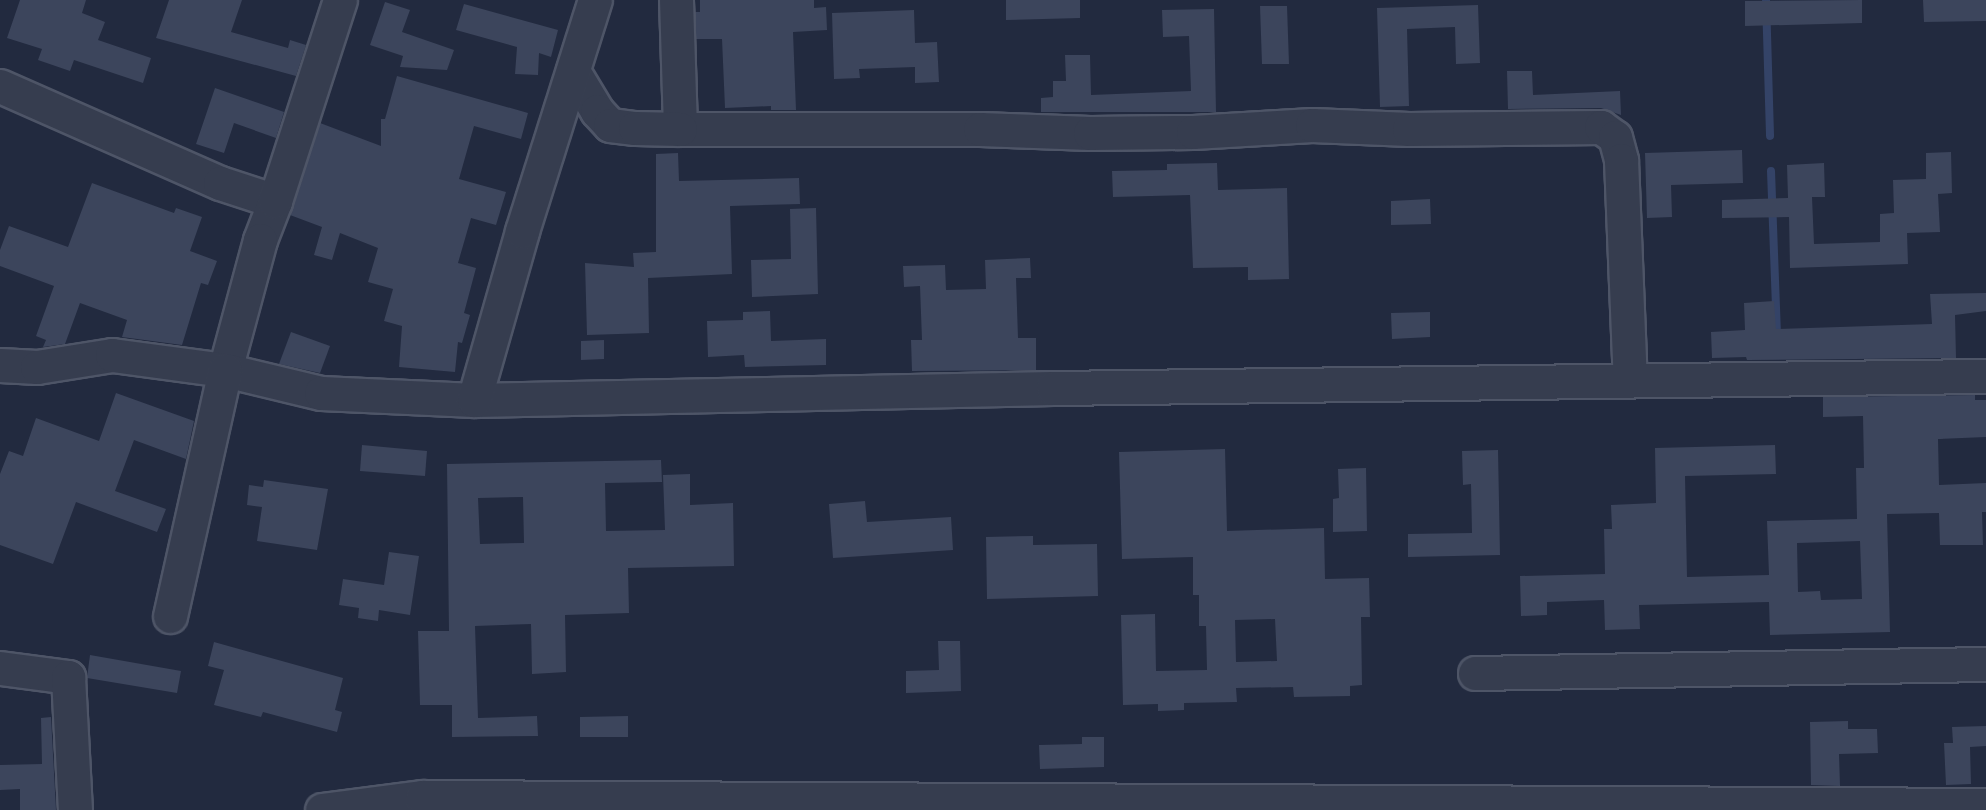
<!DOCTYPE html>
<style>
body{margin:0}
#map{position:relative;width:1986px;height:810px;overflow:hidden;background:#222a3f;font-family:Lato,sans-serif}
div>[style]{position:absolute}
.stream>*{height:8px;margin:-4px;padding:0 4px;transform-origin:4px;border-radius:4px;background:#344367}
.building>*{inset:0;background:#3c455c}
.roads{filter:drop-shadow(2px 0 #4e5567) drop-shadow(-2px 0 #4e5567) drop-shadow(0 2px #4e5567) drop-shadow(0 -2px #4e5567)}
.minor>*{height:33px;margin:-16.5px;padding:0 16.5px;transform-origin:16.5px;border-radius:16.5px;background:#363d4f}
span{translate:-50% -50%;white-space:nowrap;text-align:center;line-height:1.15;-webkit-text-stroke:4.5px #1b2234;paint-order:stroke}
</style>
<div id="map">
<div class="stream">
<div style="left:1766px;top:0;width:136px;rotate:88.3deg"></div>
<div style="left:1771px;top:171px;width:166px;rotate:87.9deg"></div>
</div>
<div class="building">
<div style="clip-path:polygon(20px 0,86px 0,82px 13px,105px 22px,98px 40px,151px 58px,143px 83px,74px 60px,70px 71px,38px 60px,42px 49px,7px 38px)"></div>
<div style="clip-path:polygon(169px 0,242px 0,231px 32px,288px 48px,290px 40px,306px 45px,296px 76px,156px 38px)"></div>
<div style="clip-path:polygon(700px 0,814px 0,814px 8px,826px 7px,827px 30px,793px 32px,796px 110px,771px 110px,771px 106px,725px 108px,722px 39px,696px 39px,695px 12px,700px 12px)"></div>
<div style="clip-path:polygon(1006px 0,1080px 0,1080px 18px,1006px 20px)"></div>
<div style="clip-path:polygon(1862px 0,1862px 23px,1745px 26px,1745px 1px)"></div>
<div style="clip-path:polygon(1923px 0,1986px 0,1986px 21px,1924px 22px)"></div>
<div style="clip-path:polygon(385px 2px,410px 10px,402px 32px,454px 50px,447px 70px,400px 67px,403px 56px,370px 45px)"></div>
<div style="clip-path:polygon(464px 4px,558px 30px,551px 57px,539px 53px,538px 75px,515px 74px,517px 47px,456px 30px)"></div>
<div style="clip-path:polygon(1478px 5px,1480px 63px,1456px 64px,1455px 27px,1407px 29px,1409px 106px,1380px 107px,1377px 8px)"></div>
<div style="clip-path:polygon(1260px 6px,1287px 6px,1289px 64px,1262px 64px)"></div>
<div style="clip-path:polygon(1214px 9px,1216px 112px,1041px 112px,1041px 98px,1053px 97px,1053px 81px,1066px 81px,1065px 55px,1090px 55px,1091px 95px,1191px 91px,1189px 36px,1163px 37px,1162px 10px)"></div>
<div style="clip-path:polygon(914px 10px,915px 43px,937px 42px,939px 82px,915px 83px,915px 67px,859px 69px,860px 78px,834px 79px,832px 13px)"></div>
<div style="clip-path:polygon(1507px 71px,1532px 71px,1533px 95px,1620px 91px,1621px 115px,1601px 108px,1508px 109px)"></div>
<div style="clip-path:polygon(397px 76px,528px 113px,521px 139px,474px 126px,459px 179px,506px 192px,496px 225px,471px 218px,458px 263px,476px 268px,464px 313px,470px 315px,462px 343px,458px 342px,455px 372px,399px 367px,402px 326px,384px 321px,393px 289px,368px 282px,378px 248px,340px 233px,332px 260px,314px 255px,322px 227px,290px 215px,320px 123px,381px 146px,381px 119px,385px 119px)"></div>
<div style="clip-path:polygon(215px 88px,284px 112px,276px 138px,234px 123px,224px 153px,196px 144px)"></div>
<div style="clip-path:polygon(1742px 150px,1743px 183px,1671px 185px,1672px 217px,1647px 218px,1645px 153px)"></div>
<div style="clip-path:polygon(1951px 152px,1952px 193px,1938px 194px,1940px 232px,1907px 233px,1908px 264px,1790px 268px,1789px 217px,1722px 218px,1722px 200px,1788px 198px,1787px 165px,1824px 163px,1825px 197px,1812px 197px,1814px 244px,1880px 242px,1880px 214px,1894px 213px,1893px 180px,1926px 179px,1926px 153px)"></div>
<div style="clip-path:polygon(678px 153px,679px 181px,799px 178px,800px 204px,730px 206px,732px 274px,648px 278px,649px 333px,587px 335px,585px 263px,634px 267px,633px 253px,656px 252px,656px 154px)"></div>
<div style="clip-path:polygon(1217px 163px,1218px 190px,1287px 188px,1289px 279px,1248px 280px,1248px 267px,1193px 268px,1190px 195px,1113px 197px,1112px 171px,1167px 170px,1167px 164px)"></div>
<div style="clip-path:polygon(92px 183px,174px 213px,176px 208px,202px 217px,190px 251px,217px 261px,208px 285px,201px 283px,182px 345px,122px 337px,127px 320px,80px 303px,65px 344px,43px 347px,46px 340px,36px 336px,54px 286px,0 266px,0 250px,9px 226px,68px 247px)"></div>
<div style="clip-path:polygon(1430px 199px,1431px 224px,1391px 225px,1391px 201px)"></div>
<div style="clip-path:polygon(816px 208px,818px 294px,752px 297px,751px 260px,791px 259px,790px 209px)"></div>
<div style="clip-path:polygon(1030px 258px,1031px 278px,1016px 278px,1018px 338px,1036px 338px,1036px 370px,912px 371px,911px 340px,922px 340px,920px 286px,904px 287px,903px 266px,945px 265px,946px 290px,986px 289px,985px 260px)"></div>
<div style="clip-path:polygon(1986px 293px,1986px 311px,1955px 315px,1956px 358px,1747px 360px,1746px 357px,1712px 358px,1711px 332px,1745px 330px,1744px 303px,1774px 301px,1776px 329px,1932px 324px,1930px 294px)"></div>
<div style="clip-path:polygon(770px 311px,771px 341px,826px 339px,826px 365px,745px 367px,744px 355px,708px 357px,707px 321px,743px 320px,743px 312px)"></div>
<div style="clip-path:polygon(1430px 312px,1430px 337px,1392px 339px,1391px 313px)"></div>
<div style="clip-path:polygon(291px 332px,330px 346px,320px 373px,279px 364px)"></div>
<div style="clip-path:polygon(604px 340px,604px 359px,581px 360px,581px 341px)"></div>
<div style="clip-path:polygon(116px 393px,194px 421px,186px 459px,134px 440px,115px 491px,166px 509px,157px 532px,76px 502px,53px 564px,0 545px,0 474px,9px 451px,23px 456px,36px 418px,99px 441px)"></div>
<div style="clip-path:polygon(evenodd,1975px 395px,1975px 400px,1986px 400px,1986px 437px,1938px 439px,1939px 485px,1986px 483px,1986px 512px,1982px 512px,1983px 545px,1940px 545px,1939px 513px,1887px 514px,1890px 632px,1770px 635px,1769px 602px,1639px 605px,1640px 629px,1605px 630px,1604px 600px,1547px 602px,1547px 615px,1521px 616px,1520px 576px,1605px 574px,1604px 529px,1612px 529px,1611px 505px,1656px 503px,1655px 448px,1775px 445px,1776px 474px,1685px 476px,1687px 577px,1769px 575px,1767px 521px,1857px 519px,1856px 468px,1864px 468px,1863px 416px,1823px 417px,1823px 397px,1975px 395px,1860px 541px,1862px 599px,1821px 600px,1820px 591px,1798px 592px,1797px 543px,1860px 541px)"></div>
<div style="clip-path:polygon(362px 445px,427px 451px,425px 476px,360px 471px)"></div>
<div style="clip-path:polygon(evenodd,1225px 449px,1227px 531px,1324px 528px,1325px 579px,1369px 578px,1370px 617px,1361px 617px,1362px 685px,1350px 686px,1350px 696px,1294px 697px,1293px 687px,1236px 688px,1237px 702px,1184px 703px,1184px 710px,1158px 711px,1158px 704px,1123px 705px,1121px 615px,1155px 614px,1156px 671px,1207px 670px,1206px 626px,1199px 626px,1199px 595px,1193px 595px,1193px 557px,1122px 559px,1119px 452px,1225px 449px,1275px 619px,1277px 661px,1236px 662px,1235px 620px,1275px 619px)"></div>
<div style="clip-path:polygon(1498px 450px,1500px 555px,1408px 557px,1408px 534px,1472px 533px,1471px 484px,1463px 485px,1462px 451px)"></div>
<div style="clip-path:polygon(evenodd,661px 460px,662px 482px,605px 483px,606px 531px,665px 530px,663px 475px,690px 474px,690px 505px,733px 503px,734px 566px,628px 568px,629px 613px,565px 615px,566px 672px,532px 674px,531px 624px,475px 626px,478px 718px,537px 716px,538px 736px,452px 737px,452px 705px,420px 705px,418px 631px,449px 631px,447px 464px,661px 460px,523px 497px,524px 543px,480px 544px,478px 498px,523px 497px)"></div>
<div style="clip-path:polygon(1366px 468px,1367px 531px,1333px 532px,1333px 499px,1339px 498px,1338px 469px)"></div>
<div style="clip-path:polygon(264px 480px,328px 489px,317px 550px,257px 541px,262px 507px,247px 505px,249px 485px,263px 487px)"></div>
<div style="clip-path:polygon(865px 501px,867px 522px,951px 517px,953px 550px,833px 558px,829px 504px)"></div>
<div style="clip-path:polygon(1033px 536px,1033px 545px,1097px 544px,1098px 596px,987px 599px,986px 537px)"></div>
<div style="clip-path:polygon(389px 552px,419px 556px,410px 615px,379px 610px,378px 621px,358px 618px,359px 608px,339px 605px,343px 579px,384px 585px)"></div>
<div style="clip-path:polygon(938px 641px,960px 641px,961px 691px,906px 693px,906px 671px,939px 670px)"></div>
<div style="clip-path:polygon(214px 642px,343px 678px,335px 710px,342px 712px,337px 732px,263px 712px,261px 717px,214px 705px,224px 670px,208px 666px)"></div>
<div style="clip-path:polygon(90px 655px,181px 671px,177px 693px,87px 678px)"></div>
<div style="clip-path:polygon(628px 716px,628px 737px,580px 737px,580px 717px)"></div>
<div style="clip-path:polygon(51px 717px,56px 810px,20px 810px,20px 789px,0 790px,0 765px,42px 764px,41px 718px)"></div>
<div style="clip-path:polygon(1848px 721px,1848px 729px,1877px 729px,1878px 753px,1839px 754px,1840px 786px,1811px 785px,1810px 722px)"></div>
<div style="clip-path:polygon(1986px 726px,1986px 746px,1970px 747px,1971px 784px,1946px 785px,1944px 743px,1953px 743px,1952px 727px)"></div>
<div style="clip-path:polygon(1082px 737px,1104px 737px,1104px 767px,1040px 769px,1039px 745px,1082px 744px)"></div>
</div>
<div class="roads">
<div class="minor">
<div style="left:676px;top:0;width:129px;rotate:88.2deg"></div>
<div style="left:680px;top:129px;width:300px"></div>
<div style="left:980px;top:129px;width:110px;rotate:2.1deg"></div>
<div style="left:1090px;top:133px;width:103px;rotate:-0.6deg"></div>
<div style="left:1193px;top:132px;width:119px;rotate:-3.4deg"></div>
<div style="left:1312px;top:125px;width:97px;rotate:2.4deg"></div>
<div style="left:1409px;top:129px;width:192px;rotate:-0.6deg"></div>
<div style="left:1601px;top:127px;width:17px;rotate:36deg"></div>
<div style="left:1615px;top:137px;width:24px;rotate:75deg"></div>
<div style="left:1621px;top:160px;width:220px;rotate:87.7deg"></div>
<div style="left:573px;top:71px;width:47px;rotate:59deg"></div>
<div style="left:597px;top:111px;width:19px;rotate:47deg"></div>
<div style="left:610px;top:125px;width:25px;rotate:7deg"></div>
<div style="left:635px;top:128px;width:45px;rotate:1.3deg"></div>
<div style="left:0;top:86px;width:240px;rotate:23.8deg"></div>
<div style="left:220px;top:183px;width:58px;rotate:18.1deg"></div>
<div style="left:275px;top:201px;width:42px;rotate:111deg"></div>
<div style="left:260px;top:240px;width:135px;rotate:105.1deg"></div>
<div style="left:225px;top:370px;width:99px;rotate:13.5deg"></div>
<div style="left:321px;top:393px;width:153px;rotate:2.6deg"></div>
<div style="left:474px;top:400px;width:579px;rotate:-1.19deg"></div>
<div style="left:1053px;top:388px;width:933px;rotate:-0.74deg"></div>
<div style="left:275px;top:201px;width:211px;rotate:-72.1deg"></div>
<div style="left:0;top:365px;width:37px;rotate:3deg"></div>
<div style="left:37px;top:367px;width:76px;rotate:-9.1deg"></div>
<div style="left:112px;top:355px;width:114px;rotate:7.6deg"></div>
<div style="left:225px;top:370px;width:252px;rotate:102.6deg"></div>
<div style="left:474px;top:400px;width:176px;rotate:-74.1deg"></div>
<div style="left:522px;top:231px;width:242px;rotate:-72.5deg"></div>
<div style="left:0;top:668px;width:69px;rotate:7.5deg"></div>
<div style="left:68px;top:677px;width:133px;rotate:87deg"></div>
<div style="left:1475px;top:673px;width:511px;rotate:-1.01deg"></div>
<div style="left:322px;top:810px;width:101px;rotate:-7.4deg"></div>
<div style="left:422px;top:797px;width:1564px;rotate:0.29deg"></div>
</div>
</div>
</div>
